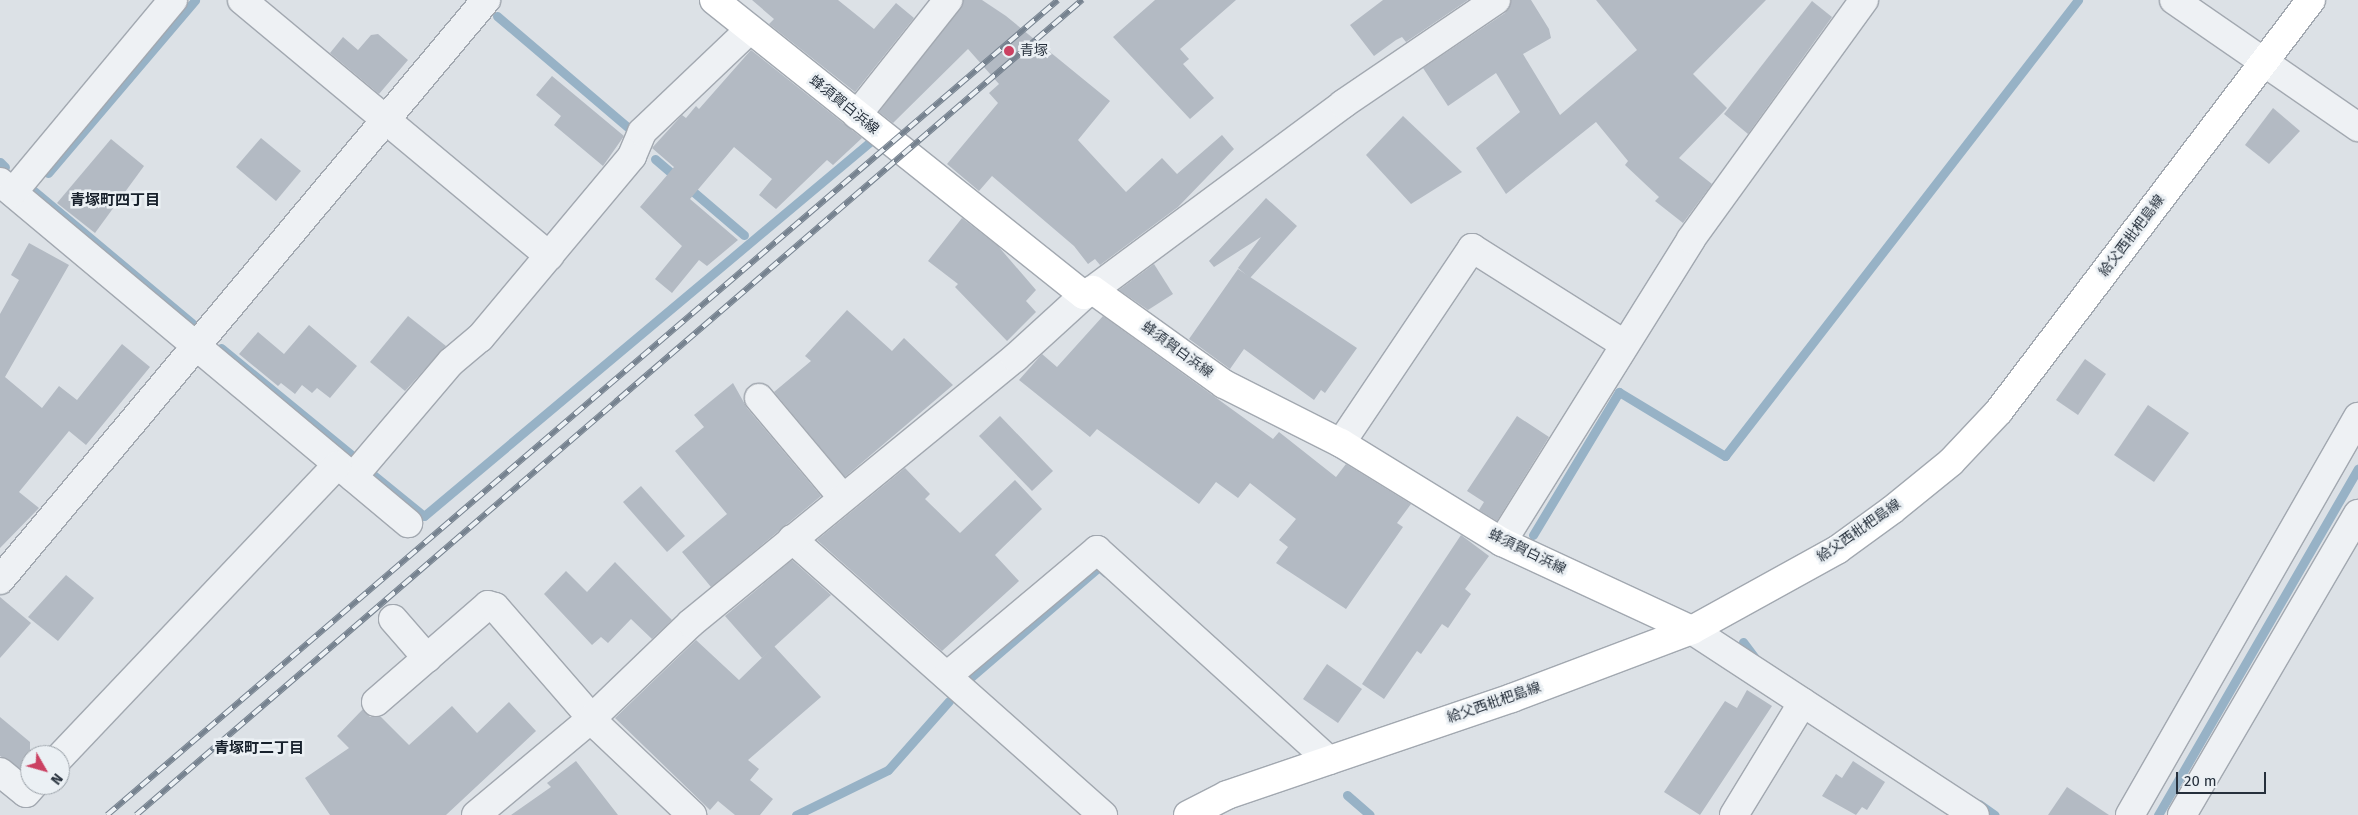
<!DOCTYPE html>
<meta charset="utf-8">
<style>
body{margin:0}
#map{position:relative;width:2358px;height:815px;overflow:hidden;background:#dce1e6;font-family:"Fira Sans","Noto Sans JP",sans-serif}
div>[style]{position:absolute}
.stream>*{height:9px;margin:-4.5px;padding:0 4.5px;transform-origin:4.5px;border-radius:4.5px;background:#97b2c6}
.building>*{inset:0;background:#b3bac3}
.roads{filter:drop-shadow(1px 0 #a2a8b0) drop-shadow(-1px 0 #a2a8b0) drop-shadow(0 1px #a2a8b0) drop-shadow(0 -1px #a2a8b0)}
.minor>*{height:28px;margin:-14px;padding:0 14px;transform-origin:14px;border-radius:14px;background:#eef1f4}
.major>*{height:28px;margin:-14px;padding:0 14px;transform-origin:14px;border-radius:14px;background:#fff}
.rail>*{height:5.5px;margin-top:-2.75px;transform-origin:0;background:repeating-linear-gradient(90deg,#ebf0f4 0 11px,#76828f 0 22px);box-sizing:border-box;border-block:1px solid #76828f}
.dots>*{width:14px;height:14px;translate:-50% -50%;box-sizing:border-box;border:2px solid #ebf0f4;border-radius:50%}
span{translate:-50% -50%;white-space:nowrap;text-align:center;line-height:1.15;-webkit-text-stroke:5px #ebf0f4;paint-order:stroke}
.poi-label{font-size:14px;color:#26303c}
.left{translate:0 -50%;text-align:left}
.street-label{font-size:14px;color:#26303c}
.neighbourhood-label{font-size:15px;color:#18212c;font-weight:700}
.north{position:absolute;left:20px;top:745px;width:50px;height:50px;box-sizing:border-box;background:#ebf0f4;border:1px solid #9ca3aa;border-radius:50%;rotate:128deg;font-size:14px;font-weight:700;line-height:20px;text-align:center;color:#26303c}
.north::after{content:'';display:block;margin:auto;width:18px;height:22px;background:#cb4162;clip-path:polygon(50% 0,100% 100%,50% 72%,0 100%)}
.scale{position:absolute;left:2176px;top:772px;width:90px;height:22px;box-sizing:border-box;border:2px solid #26303c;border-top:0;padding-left:6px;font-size:15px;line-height:18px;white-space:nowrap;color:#26303c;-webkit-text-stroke:4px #ebf0f4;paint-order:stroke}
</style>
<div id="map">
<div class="stream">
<div style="left:497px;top:16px;width:175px;rotate:40.4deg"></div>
<div style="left:655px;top:159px;width:117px;rotate:40.5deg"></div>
<div style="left:0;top:162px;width:7px;rotate:45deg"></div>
<div style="left:48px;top:173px;width:227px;rotate:-49.6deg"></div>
<div style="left:34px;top:191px;width:206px;rotate:39.9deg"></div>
<div style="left:221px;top:348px;width:172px;rotate:39.3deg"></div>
<div style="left:371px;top:473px;width:68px;rotate:39.1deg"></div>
<div style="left:424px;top:516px;width:583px;rotate:-39.99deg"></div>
<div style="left:1533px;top:535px;width:167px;rotate:-59deg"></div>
<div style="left:1619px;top:392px;width:124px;rotate:31.1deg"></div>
<div style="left:1725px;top:456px;width:577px;rotate:-52.26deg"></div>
<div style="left:1743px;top:642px;width:20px;rotate:53deg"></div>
<div style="left:971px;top:677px;width:169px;rotate:-40.7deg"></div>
<div style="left:1099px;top:567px;width:9px;rotate:41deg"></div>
<div style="left:1347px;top:795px;width:30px;rotate:41deg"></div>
<div style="left:1979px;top:804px;width:19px;rotate:35deg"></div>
<div style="left:796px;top:815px;width:102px;rotate:-26.1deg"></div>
<div style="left:888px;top:770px;width:92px;rotate:-48.5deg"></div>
<div style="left:2158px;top:815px;width:400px;rotate:-60deg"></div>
</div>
<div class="building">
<div style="clip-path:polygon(752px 0,838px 0,874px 29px,896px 3px,914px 18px,855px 92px,769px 24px,774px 19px)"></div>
<div style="clip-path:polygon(963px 0,982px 0,1006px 16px,1110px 101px,1078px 140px,1126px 192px,1162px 158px,1177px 174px,1222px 135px,1234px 149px,1178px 207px,1100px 265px,1095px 259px,1088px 264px,1074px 246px,992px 176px,979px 191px,947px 164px,998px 103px,989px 93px,999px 84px,968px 49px,893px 123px,879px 112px)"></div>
<div style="clip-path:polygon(1155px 0,1236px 0,1180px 49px,1189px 59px,1183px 64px,1214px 98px,1190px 119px,1113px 37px)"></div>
<div style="clip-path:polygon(1383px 0,1468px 0,1406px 42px,1402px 37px,1396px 40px,1374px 56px,1350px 25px)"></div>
<div style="clip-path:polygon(1511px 0,1531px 0,1549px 29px,1551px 38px,1523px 54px,1560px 115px,1637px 50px,1596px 0,1766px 0,1693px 74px,1727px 108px,1679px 158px,1712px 184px,1683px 223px,1655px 201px,1659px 197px,1625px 165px,1628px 161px,1596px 122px,1506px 194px,1476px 148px,1520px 112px,1496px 73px,1448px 106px,1423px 68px,1505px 13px)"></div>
<div style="clip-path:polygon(1812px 1px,1832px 17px,1748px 134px,1724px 114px)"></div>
<div style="clip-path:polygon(378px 34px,408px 60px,379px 94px,330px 53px,343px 37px,358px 50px,371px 35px)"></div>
<div style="clip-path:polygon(751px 50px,862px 138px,833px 165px,827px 160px,776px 209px,759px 195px,772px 179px,734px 147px,690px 199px,738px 240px,707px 266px,699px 260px,672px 293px,655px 279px,682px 246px,640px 207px,674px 167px,652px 148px,682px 115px,686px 118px,696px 106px,699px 109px)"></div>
<div style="clip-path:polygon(552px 76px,624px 136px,603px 166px,554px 125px,561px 116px,536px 95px)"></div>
<div style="clip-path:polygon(2273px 108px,2300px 131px,2269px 164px,2245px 145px)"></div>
<div style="clip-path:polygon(1403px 116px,1462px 172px,1411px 204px,1366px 155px)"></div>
<div style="clip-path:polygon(261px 138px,301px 171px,276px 201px,236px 167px)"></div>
<div style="clip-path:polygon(111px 139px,144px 166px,95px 233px,57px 203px)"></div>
<div style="clip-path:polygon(1266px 198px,1297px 226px,1250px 278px,1238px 268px,1261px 237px,1214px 267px,1209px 261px)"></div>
<div style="clip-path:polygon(962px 218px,998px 246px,1036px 290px,1026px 301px,1036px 312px,1007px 341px,955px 287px,958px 284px,928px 261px)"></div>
<div style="clip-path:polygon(29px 243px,69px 265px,5px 377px,42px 408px,59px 386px,77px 400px,122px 344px,150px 367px,86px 445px,69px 431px,19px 492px,39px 508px,0 548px,0 314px,19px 280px,11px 275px)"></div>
<div style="clip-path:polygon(1154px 264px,1173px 294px,1148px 310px,1119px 290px)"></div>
<div style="clip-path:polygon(1238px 269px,1357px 348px,1325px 393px,1321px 390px,1314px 400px,1244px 349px,1230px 369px,1189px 339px)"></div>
<div style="clip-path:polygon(847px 310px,892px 351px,904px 338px,953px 385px,845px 477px,774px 392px,811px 361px,805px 356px)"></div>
<div style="clip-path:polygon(408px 316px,446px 346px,405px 391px,370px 362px)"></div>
<div style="clip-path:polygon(1103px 316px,1273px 439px,1279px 432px,1336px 477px,1346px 464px,1411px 504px,1397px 523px,1403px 527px,1346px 609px,1276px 563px,1288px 547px,1279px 540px,1296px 519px,1250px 483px,1238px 498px,1216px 482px,1199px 504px,1097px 429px,1090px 437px,1019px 380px,1042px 354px,1057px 367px)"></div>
<div style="clip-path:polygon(309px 325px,357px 366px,330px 398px,317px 388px,312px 393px,302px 385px,295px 394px,281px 383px,278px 386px,239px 354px,258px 332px,284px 354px)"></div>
<div style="clip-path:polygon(2085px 359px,2106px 374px,2078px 415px,2056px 400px)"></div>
<div style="clip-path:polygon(733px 383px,747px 408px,821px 496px,711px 587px,682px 552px,727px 514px,675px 451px,704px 427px,694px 415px)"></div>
<div style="clip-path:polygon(2148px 405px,2189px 433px,2154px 482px,2114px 455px)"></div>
<div style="clip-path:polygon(1000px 416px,1053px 471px,1032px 491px,979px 436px)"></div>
<div style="clip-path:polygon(1517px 416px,1549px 437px,1497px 521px,1479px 510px,1484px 502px,1467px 491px)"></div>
<div style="clip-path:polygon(905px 468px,930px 494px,925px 499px,960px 533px,1015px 480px,1042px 509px,995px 555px,1019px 581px,942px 651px,817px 540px)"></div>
<div style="clip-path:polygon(641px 486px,685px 536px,667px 552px,623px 502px)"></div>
<div style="clip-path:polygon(1461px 535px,1489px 556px,1465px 589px,1471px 594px,1448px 628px,1442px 624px,1421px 654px,1417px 651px,1384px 699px,1362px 684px)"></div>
<div style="clip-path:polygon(792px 560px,831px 595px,762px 658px,725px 616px)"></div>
<div style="clip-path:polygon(615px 562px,672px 620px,652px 639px,631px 619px,608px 643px,601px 637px,592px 645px,544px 594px,566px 571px,587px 592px)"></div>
<div style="clip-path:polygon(66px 575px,94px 598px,58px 641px,28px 617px)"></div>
<div style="clip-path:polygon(0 597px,31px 623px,0 658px)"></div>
<div style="clip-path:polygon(696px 640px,739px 680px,774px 646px,821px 697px,748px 760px,759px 769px,750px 780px,773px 799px,760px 815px,735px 815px,718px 801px,710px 810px,615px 718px)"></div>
<div style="clip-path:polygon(1327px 664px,1362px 689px,1338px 723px,1303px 699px)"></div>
<div style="clip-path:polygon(1747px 690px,1772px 706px,1700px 815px,1664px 792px,1725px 701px,1737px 708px)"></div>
<div style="clip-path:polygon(509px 702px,536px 731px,446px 815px,330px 815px,305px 778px,349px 748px,337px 736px,363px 709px,370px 717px,381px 717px,409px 745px,452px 706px,477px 733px)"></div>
<div style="clip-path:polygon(0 717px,30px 742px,30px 770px,25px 772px,0 756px)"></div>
<div style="clip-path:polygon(576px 761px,618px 815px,511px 815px,551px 787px,547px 783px)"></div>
<div style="clip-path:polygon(1853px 761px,1885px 782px,1867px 810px,1862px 807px,1856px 815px,1822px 796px,1836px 774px,1842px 778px)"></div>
<div style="clip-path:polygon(2067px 787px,2109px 815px,2048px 815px)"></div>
</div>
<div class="roads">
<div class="minor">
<div style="left:242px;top:0;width:400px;rotate:39.8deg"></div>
<div style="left:2174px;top:0;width:224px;rotate:34.6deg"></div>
<div style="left:857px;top:115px;width:147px;rotate:-51.6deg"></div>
<div style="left:0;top:182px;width:532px;rotate:39.89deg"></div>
<div style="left:13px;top:192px;width:250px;rotate:-50.2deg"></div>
<div style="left:1093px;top:290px;width:312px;rotate:-36.6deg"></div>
<div style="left:1343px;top:104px;width:185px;rotate:-34.2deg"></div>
<div style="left:759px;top:398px;width:129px;rotate:50deg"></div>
<div style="left:1341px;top:443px;width:235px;rotate:-56.1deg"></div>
<div style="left:1472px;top:248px;width:180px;rotate:32.3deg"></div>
<div style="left:353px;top:477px;width:151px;rotate:-49.6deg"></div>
<div style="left:451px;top:362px;width:38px;rotate:-40deg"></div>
<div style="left:480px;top:338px;width:237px;rotate:-50.1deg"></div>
<div style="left:632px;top:156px;width:26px;rotate:-67deg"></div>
<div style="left:642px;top:132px;width:149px;rotate:-43.6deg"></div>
<div style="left:792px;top:539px;width:416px;rotate:41.6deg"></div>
<div style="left:1502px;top:542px;width:357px;rotate:-58deg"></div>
<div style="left:1691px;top:239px;width:295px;rotate:-54.1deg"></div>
<div style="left:0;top:580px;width:757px;rotate:-50.04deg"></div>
<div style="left:393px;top:619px;width:52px;rotate:48.9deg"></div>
<div style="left:1692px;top:630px;width:338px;rotate:33.2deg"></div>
<div style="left:947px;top:676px;width:196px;rotate:-40deg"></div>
<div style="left:1097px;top:550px;width:313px;rotate:42.2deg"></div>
<div style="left:376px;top:702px;width:148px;rotate:-40.9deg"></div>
<div style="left:488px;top:605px;width:7px;rotate:16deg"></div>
<div style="left:495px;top:607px;width:160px;rotate:49deg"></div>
<div style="left:600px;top:728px;width:127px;rotate:43.4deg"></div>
<div style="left:60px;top:757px;width:402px;rotate:-46.5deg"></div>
<div style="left:0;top:772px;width:33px;rotate:39deg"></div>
<div style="left:26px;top:793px;width:11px;rotate:-49deg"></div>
<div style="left:476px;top:815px;width:151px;rotate:-39.9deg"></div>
<div style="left:592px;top:718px;width:137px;rotate:-43.8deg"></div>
<div style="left:691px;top:623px;width:419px;rotate:-39.3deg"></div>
<div style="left:1015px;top:358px;width:93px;rotate:-42.4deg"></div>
<div style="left:1734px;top:815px;width:132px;rotate:-58.6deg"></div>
<div style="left:2130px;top:815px;width:459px;rotate:-60.2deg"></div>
<div style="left:2182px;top:815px;width:349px;rotate:-59.7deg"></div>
</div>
<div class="major">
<div style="left:714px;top:0;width:473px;rotate:38.6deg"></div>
<div style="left:1084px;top:295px;width:10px;rotate:-29deg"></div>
<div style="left:1093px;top:290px;width:161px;rotate:35.7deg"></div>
<div style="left:1224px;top:384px;width:131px;rotate:26.8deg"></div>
<div style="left:1341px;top:443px;width:189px;rotate:31.6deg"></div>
<div style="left:1502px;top:542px;width:209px;rotate:24.9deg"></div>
<div style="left:1188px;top:815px;width:44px;rotate:-27.1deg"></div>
<div style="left:1227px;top:795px;width:301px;rotate:-18.8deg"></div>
<div style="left:1512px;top:698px;width:192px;rotate:-20.7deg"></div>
<div style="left:1692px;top:630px;width:166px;rotate:-28.9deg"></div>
<div style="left:1837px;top:550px;width:68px;rotate:-36deg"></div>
<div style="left:1892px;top:510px;width:76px;rotate:-39.1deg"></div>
<div style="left:1951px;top:462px;width:70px;rotate:-46.7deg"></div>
<div style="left:1999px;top:411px;width:516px;rotate:-52.8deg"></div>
</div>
</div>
<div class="rail">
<div style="left:107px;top:815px;width:1252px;rotate:-40.6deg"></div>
<div style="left:136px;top:815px;width:1249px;rotate:-40.75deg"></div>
</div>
<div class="dots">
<div style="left:1009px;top:51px;background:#cb4162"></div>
</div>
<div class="poi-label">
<span class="left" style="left:1020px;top:51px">青塚</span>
</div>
<div class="street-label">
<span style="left:844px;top:105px;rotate:39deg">蜂須賀白浜線</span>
<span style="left:2132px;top:236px;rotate:-53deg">給父西枇杷島線</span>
<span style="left:1177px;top:350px;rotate:36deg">蜂須賀白浜線</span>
<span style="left:1859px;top:531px;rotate:-35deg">給父西枇杷島線</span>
<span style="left:1527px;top:552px;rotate:26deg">蜂須賀白浜線</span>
<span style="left:1494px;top:703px;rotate:-19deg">給父西枇杷島線</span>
</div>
<div class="neighbourhood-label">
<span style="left:115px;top:201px">青塚町四丁目</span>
<span style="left:259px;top:749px">青塚町二丁目</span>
</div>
<div class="north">N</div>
<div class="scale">20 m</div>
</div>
